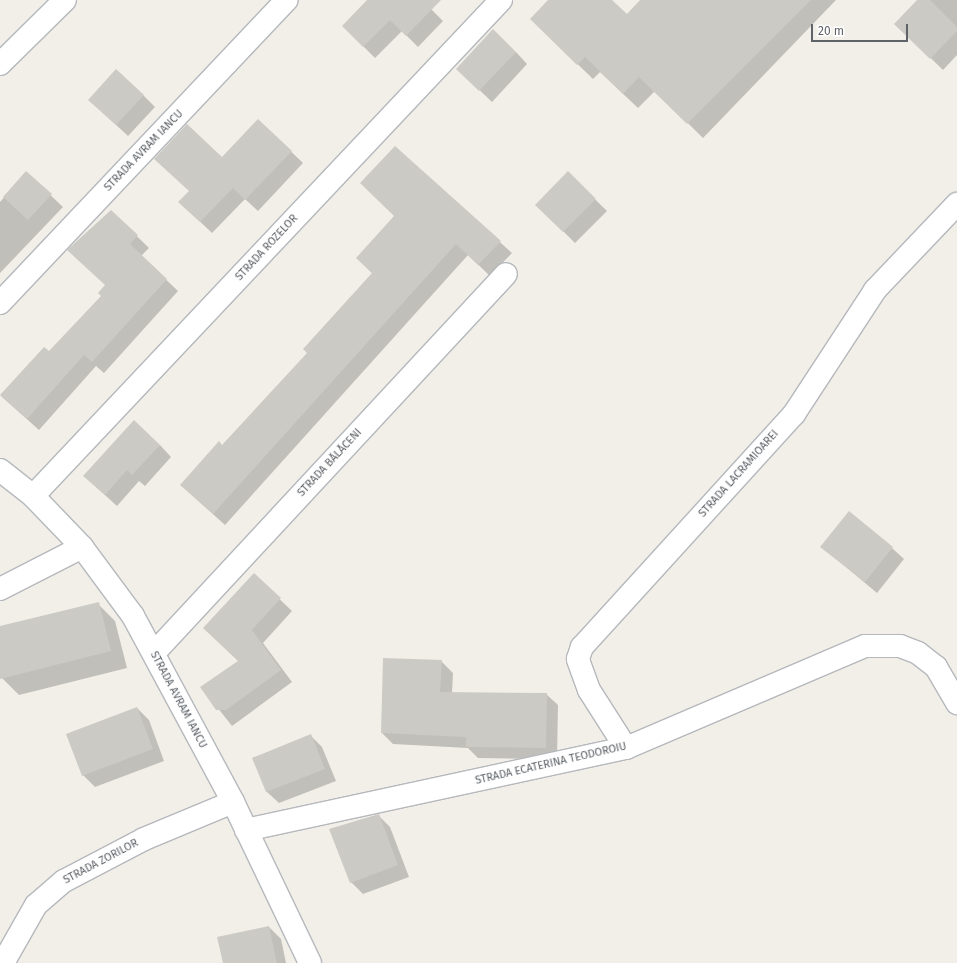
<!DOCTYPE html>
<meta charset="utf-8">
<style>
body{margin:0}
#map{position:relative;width:957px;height:963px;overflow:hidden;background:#f1efe8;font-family:"Fira Sans",sans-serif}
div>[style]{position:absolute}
.shadow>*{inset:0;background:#0003}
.building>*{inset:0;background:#cccac5}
.roads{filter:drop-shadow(1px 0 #b5b8bc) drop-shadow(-1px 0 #b5b8bc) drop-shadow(0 1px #b5b8bc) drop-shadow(0 -1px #b5b8bc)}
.street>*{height:22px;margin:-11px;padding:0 11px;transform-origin:11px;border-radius:11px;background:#fff}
span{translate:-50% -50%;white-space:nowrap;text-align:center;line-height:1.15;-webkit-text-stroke:3.5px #fff;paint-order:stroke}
.street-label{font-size:11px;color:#5f6368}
.scale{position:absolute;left:811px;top:24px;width:97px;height:18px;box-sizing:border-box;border:2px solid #5f6368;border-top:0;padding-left:5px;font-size:12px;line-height:14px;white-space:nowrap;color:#5f6368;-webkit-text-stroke:3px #fff;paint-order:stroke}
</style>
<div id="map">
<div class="shadow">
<div style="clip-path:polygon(368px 0,422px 0,443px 21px,418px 47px,402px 31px,375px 58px,343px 26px)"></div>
<div style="clip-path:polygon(550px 0,611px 0,627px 15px,642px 0,836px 0,703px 138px,655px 91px,638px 108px,600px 72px,593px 79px,531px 19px)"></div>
<div style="clip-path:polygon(919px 0,957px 0,957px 55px,943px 70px,907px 35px)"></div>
<div style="clip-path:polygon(516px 52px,527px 64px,492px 102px,469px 80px)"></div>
<div style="clip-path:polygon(143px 95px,155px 107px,128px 136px,89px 100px)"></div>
<div style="clip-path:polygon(258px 120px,303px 163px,258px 211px,245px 199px,212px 233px,191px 213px,222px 158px)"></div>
<div style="clip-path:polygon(395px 147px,512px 253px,490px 276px,468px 255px,225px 525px,193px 496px,222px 446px,308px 353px,373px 274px,357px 258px,395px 216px)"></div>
<div style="clip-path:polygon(26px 172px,63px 207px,0 273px,0 202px)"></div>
<div style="clip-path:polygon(568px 173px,607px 211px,575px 243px,537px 205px)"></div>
<div style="clip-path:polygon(111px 211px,149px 248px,141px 256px,178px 291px,104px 373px,96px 366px,39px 430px,1px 396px,49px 353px,102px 296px,106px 286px)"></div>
<div style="clip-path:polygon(160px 445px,171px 457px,145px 486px,139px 481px,117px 506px,96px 487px)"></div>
<div style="clip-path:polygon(822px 547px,892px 548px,904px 559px,877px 593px)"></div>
<div style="clip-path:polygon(254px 575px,292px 611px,263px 643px,292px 682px,232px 726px,202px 688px,239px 661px)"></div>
<div style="clip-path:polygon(98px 604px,115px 621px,127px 668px,19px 695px,2px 678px,0 627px)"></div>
<div style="clip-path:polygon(384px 659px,441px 661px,453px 673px,452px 693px,546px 694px,558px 705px,557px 759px,478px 758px,468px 748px,393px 744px,382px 733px)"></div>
<div style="clip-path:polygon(137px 708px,149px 720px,164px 761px,95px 787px,83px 775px)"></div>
<div style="clip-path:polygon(311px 736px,322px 747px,336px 781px,279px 803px,267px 792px,253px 758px)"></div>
<div style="clip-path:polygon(378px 815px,390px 827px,409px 877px,363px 894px,351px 882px)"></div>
<div style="clip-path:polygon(269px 927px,281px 939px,286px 963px,224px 963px)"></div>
</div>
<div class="building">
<div style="clip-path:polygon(367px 0,441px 0,406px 36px,390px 20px,363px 47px,342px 26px)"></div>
<div style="clip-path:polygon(548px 0,612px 0,627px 14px,640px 0,811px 0,687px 124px,639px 77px,623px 94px,585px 57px,577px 65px,530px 19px)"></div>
<div style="clip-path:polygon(917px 0,930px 0,957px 27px,957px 31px,930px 59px,894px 24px)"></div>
<div style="clip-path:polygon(493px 29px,516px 52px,479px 91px,456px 69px)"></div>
<div style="clip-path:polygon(116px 69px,144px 95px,116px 125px,88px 100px)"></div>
<div style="clip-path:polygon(258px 119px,292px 151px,245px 200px,233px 188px,200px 222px,178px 202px,189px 191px,154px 159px,187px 124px,222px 157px)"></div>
<div style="clip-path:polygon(395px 146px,501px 241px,478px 265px,456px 244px,213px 514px,180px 485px,219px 441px,222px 445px,307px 353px,303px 349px,372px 273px,356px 258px,394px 216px,360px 183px)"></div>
<div style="clip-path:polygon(26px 171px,52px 194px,28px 220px,3px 197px)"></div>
<div style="clip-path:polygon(568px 171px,596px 199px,563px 232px,535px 205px)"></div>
<div style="clip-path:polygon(111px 210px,138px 235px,130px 244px,167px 279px,92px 362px,84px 355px,27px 419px,0 395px,44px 347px,49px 351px,101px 296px,98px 293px,105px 285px,67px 250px)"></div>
<div style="clip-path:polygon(134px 420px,160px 445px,132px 475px,127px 470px,105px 495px,83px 476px)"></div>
<div style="clip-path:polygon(849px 511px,893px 547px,865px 582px,820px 547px)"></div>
<div style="clip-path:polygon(254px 573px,281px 598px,252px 630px,281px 670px,226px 710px,216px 710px,200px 687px,238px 661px,203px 628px)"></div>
<div style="clip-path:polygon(99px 602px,111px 651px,0 679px,0 626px)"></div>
<div style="clip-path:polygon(383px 658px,442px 660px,440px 692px,547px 693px,546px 748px,466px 747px,466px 737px,381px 733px)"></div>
<div style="clip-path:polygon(137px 707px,153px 749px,82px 776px,66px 734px)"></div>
<div style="clip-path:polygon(311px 734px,325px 769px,266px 792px,252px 758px)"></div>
<div style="clip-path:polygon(379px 814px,398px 865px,350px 883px,329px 829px)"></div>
<div style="clip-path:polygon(269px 926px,277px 963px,223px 963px,217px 937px)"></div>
</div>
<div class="roads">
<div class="street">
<div style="left:0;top:64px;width:91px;rotate:-44.6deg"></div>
<div style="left:0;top:303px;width:417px;rotate:-46.6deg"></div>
<div style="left:0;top:470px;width:42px;rotate:38.2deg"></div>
<div style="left:33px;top:496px;width:71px;rotate:46.1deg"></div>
<div style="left:82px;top:547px;width:86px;rotate:53.5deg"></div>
<div style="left:133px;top:616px;width:211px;rotate:61.7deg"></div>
<div style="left:233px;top:802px;width:178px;rotate:64.4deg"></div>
<div style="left:33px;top:496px;width:682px;rotate:-46.66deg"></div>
<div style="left:0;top:589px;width:92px;rotate:-27.1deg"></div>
<div style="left:154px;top:653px;width:517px;rotate:-47.12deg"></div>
<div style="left:626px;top:748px;width:69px;rotate:-122.5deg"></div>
<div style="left:589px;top:690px;width:33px;rotate:-110deg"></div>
<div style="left:578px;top:659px;width:13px;rotate:-72deg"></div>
<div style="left:582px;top:647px;width:315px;rotate:-47.7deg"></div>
<div style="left:794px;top:414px;width:148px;rotate:-56.8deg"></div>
<div style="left:875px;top:290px;width:119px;rotate:-46.4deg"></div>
<div style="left:246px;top:830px;width:389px;rotate:-12.2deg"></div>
<div style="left:626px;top:748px;width:260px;rotate:-23.1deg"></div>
<div style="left:865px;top:646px;width:35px"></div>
<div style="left:900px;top:646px;width:19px;rotate:21deg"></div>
<div style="left:918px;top:653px;width:23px;rotate:38deg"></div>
<div style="left:936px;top:667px;width:42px;rotate:59.7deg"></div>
<div style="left:3px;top:963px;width:67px;rotate:-60.4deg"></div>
<div style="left:36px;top:905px;width:37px;rotate:-41deg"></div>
<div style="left:64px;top:881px;width:90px;rotate:-27.7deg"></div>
<div style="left:144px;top:839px;width:96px;rotate:-22.6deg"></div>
</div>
</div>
<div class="street-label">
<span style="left:144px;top:151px;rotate:-46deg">STRADA AVRAM IANCU</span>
<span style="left:267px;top:248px;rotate:-47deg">STRADA ROZELOR</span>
<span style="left:330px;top:463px;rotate:-47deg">STRADA BĂLĂCENI</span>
<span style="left:739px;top:474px;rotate:-48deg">STRADA LACRAMIOAREI</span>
<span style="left:178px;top:700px;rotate:62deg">STRADA AVRAM IANCU</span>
<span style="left:551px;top:764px;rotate:-13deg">STRADA ECATERINA TEODOROIU</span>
<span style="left:101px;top:862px;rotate:-28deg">STRADA ZORILOR</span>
</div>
<div class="scale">20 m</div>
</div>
